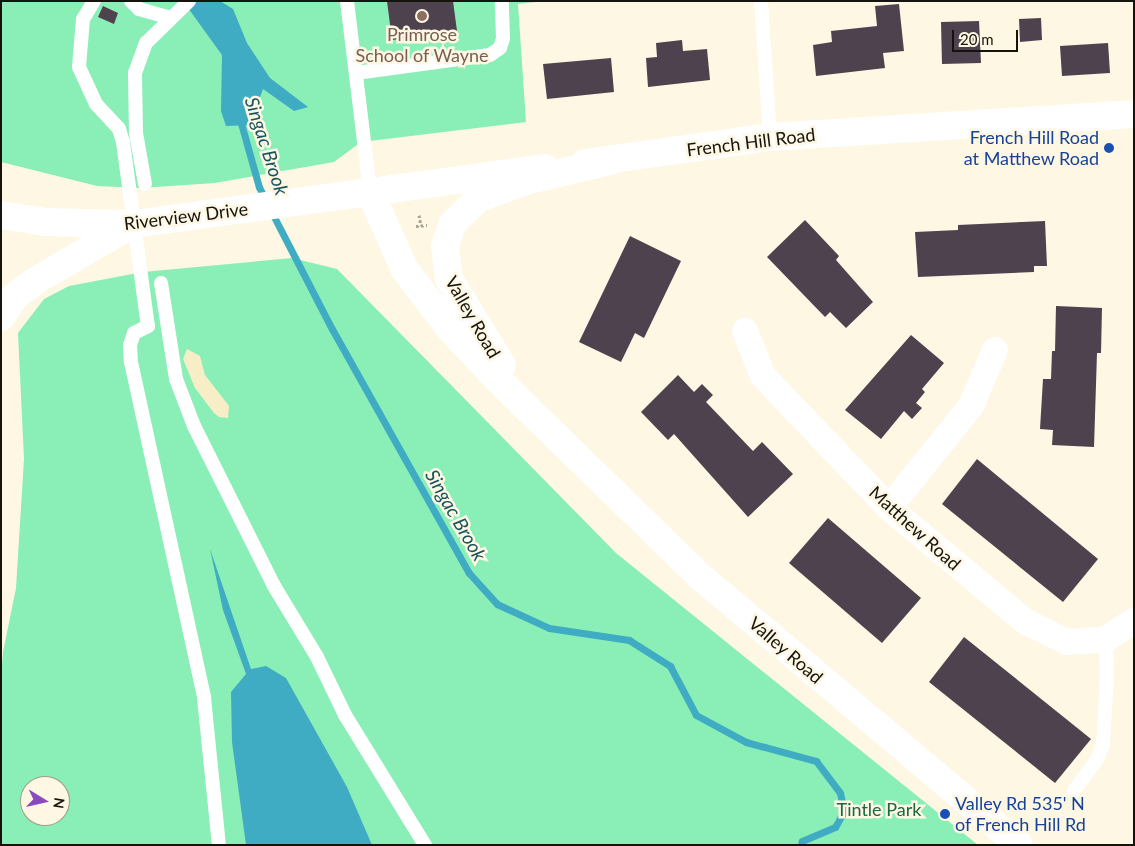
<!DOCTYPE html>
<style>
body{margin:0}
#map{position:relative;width:1135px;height:846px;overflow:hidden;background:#fdf7e3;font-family:Lato,sans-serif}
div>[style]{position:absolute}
.green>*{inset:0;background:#8aeeb7}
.sand>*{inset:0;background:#f7eec8}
.water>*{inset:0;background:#3facc3}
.stream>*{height:7px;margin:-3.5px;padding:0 3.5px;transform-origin:3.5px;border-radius:3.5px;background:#3facc3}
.building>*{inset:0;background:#4e424f}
.path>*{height:3px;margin-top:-1.5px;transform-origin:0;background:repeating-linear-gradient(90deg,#a8a495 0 2.5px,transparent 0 5px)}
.service>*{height:14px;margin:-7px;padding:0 7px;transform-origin:7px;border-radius:7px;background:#fff}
.minor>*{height:26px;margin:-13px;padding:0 13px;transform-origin:13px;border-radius:13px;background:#fff}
.secondary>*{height:28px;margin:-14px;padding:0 14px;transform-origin:14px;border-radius:14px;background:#fff}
.primary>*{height:28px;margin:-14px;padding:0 14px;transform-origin:14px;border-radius:14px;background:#fff}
.dots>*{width:14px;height:14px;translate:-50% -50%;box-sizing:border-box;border:2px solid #fdf7e3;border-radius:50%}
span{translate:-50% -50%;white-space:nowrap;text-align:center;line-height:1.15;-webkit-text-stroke:5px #fdf7e3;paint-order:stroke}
.education-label{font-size:18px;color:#785e54}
.transit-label{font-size:18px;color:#164399}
.right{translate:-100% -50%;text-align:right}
.left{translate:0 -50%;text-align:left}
.street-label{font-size:18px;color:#15130d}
.park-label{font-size:18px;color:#196743}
.water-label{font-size:19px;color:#175460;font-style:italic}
.frame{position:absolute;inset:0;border:2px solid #15130d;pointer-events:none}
.north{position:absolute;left:20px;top:776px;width:50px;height:50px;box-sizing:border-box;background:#fdf7e3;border:1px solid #a09c8d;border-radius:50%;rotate:99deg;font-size:14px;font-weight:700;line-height:20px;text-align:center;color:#15130d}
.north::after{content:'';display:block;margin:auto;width:18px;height:22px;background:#8b49be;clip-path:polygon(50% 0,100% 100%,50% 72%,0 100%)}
.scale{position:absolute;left:952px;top:30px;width:66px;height:22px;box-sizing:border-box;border:2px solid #15130d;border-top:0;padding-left:6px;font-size:15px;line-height:18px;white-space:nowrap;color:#15130d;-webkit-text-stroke:4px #fdf7e3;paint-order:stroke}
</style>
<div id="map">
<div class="green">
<div style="clip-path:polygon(1px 1px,546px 1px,518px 4px,526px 122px,361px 142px,334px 162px,215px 183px,140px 188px,97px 186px,1px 162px)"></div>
<div style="clip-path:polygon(evenodd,292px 258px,337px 269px,616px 553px,978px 845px,1px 845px,1px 680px,3px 652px,16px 588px,24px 459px,18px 333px,44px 299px,69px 286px,143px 272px,292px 258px,30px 786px,60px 786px,60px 816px,30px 816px,30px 786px)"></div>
</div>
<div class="sand">
<div style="clip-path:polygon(187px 349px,200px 356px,205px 375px,229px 406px,228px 418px,219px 417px,214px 413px,195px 388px,183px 359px)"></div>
</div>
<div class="water">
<div style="clip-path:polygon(183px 1px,220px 1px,233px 9px,247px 43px,270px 78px,308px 107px,294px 111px,263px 89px,250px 125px,226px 126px,221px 111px,222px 55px)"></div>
<div style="clip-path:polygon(210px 549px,251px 669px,266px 666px,286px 678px,347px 787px,372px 845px,246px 845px,232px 742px,231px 692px,246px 674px,223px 610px)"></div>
</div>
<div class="stream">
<div style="left:239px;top:116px;width:74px;rotate:74.3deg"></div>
<div style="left:259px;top:187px;width:16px;rotate:63deg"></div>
<div style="left:271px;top:211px;width:133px;rotate:62.7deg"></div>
<div style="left:332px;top:329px;width:280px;rotate:60.7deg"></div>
<div style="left:469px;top:573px;width:42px;rotate:47.9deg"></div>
<div style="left:497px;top:604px;width:57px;rotate:24.8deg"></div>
<div style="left:549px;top:628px;width:81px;rotate:8.5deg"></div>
<div style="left:629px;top:640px;width:49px;rotate:32.4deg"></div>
<div style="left:670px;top:666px;width:55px;rotate:62deg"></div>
<div style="left:696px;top:715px;width:57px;rotate:28.4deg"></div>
<div style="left:746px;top:742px;width:73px;rotate:15.2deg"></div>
<div style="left:816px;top:761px;width:40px;rotate:53deg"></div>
<div style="left:840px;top:793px;width:18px;rotate:77deg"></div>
<div style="left:844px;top:811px;width:18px;rotate:119deg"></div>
<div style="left:835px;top:827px;width:36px;rotate:157deg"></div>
<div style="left:802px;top:841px;width:4px;rotate:104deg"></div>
</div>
<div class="building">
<div style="clip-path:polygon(387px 1px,453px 1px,457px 31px,392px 40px)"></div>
<div style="clip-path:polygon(899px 4px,904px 51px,883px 53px,885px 68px,816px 76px,813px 45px,832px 42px,831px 31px,877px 26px,875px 6px)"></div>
<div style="clip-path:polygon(103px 6px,118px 13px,114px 24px,98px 17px)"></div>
<div style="clip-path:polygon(1041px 18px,1042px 40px,1020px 42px,1019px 19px)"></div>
<div style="clip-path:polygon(979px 21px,981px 63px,942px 64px,941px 22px)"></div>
<div style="clip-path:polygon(682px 40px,683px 51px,707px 49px,710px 80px,648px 87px,646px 58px,657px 57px,656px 43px)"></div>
<div style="clip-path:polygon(1108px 43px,1110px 73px,1062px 76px,1060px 46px)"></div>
<div style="clip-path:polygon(611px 58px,614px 92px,547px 99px,543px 64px)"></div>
<div style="clip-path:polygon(805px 220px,839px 256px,836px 260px,873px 302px,846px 328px,830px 312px,825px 317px,767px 257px)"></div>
<div style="clip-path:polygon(1045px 221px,1047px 266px,1034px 266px,1034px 272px,918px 277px,915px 232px,958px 230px,958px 225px)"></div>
<div style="clip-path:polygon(630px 236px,681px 261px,644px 338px,635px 333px,621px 362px,579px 342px)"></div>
<div style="clip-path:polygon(1056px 306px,1102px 308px,1101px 353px,1097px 353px,1094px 447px,1052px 445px,1053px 430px,1040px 429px,1043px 379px,1051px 379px,1052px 351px,1055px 351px)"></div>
<div style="clip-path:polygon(911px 335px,944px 363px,922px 389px,925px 392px,916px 403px,922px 408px,912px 419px,904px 411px,881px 439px,845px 410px)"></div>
<div style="clip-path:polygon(678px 375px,694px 392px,702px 384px,713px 395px,706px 402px,753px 451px,762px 442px,793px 474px,748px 517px,674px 434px,668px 440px,641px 412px)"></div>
<div style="clip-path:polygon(977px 459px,1098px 559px,1063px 602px,942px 504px)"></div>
<div style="clip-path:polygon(828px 518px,921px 598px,882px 643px,789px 563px)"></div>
<div style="clip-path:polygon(964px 637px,1091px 739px,1055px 783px,929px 682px)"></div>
</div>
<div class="path">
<div style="left:419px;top:215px;width:11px;rotate:80deg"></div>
<div style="left:416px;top:226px;width:11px;rotate:-5deg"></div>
</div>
<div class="service">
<div style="left:94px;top:1px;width:21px;rotate:121deg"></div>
<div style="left:83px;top:19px;width:48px;rotate:94.8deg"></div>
<div style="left:79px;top:67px;width:41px;rotate:65.3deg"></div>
<div style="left:96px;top:104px;width:34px;rotate:47deg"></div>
<div style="left:119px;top:129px;width:14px;rotate:73deg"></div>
<div style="left:123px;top:142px;width:186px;rotate:82.3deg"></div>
<div style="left:148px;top:326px;width:16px;rotate:153deg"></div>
<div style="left:134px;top:333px;width:13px;rotate:108deg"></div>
<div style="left:130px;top:345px;width:17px;rotate:87deg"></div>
<div style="left:131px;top:362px;width:344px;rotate:77.7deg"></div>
<div style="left:204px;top:698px;width:148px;rotate:84.2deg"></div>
<div style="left:131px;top:1px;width:11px;rotate:45deg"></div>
<div style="left:139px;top:9px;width:32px;rotate:16deg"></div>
<div style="left:347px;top:1px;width:192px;rotate:83.1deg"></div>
<div style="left:761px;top:1px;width:136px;rotate:86.2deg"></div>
<div style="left:356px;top:73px;width:135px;rotate:-7.7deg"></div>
<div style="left:490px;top:55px;width:12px;rotate:-35deg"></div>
<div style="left:500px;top:48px;width:10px;rotate:-73deg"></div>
<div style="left:503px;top:38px;width:37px;rotate:-92deg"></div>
<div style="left:145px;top:184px;width:52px;rotate:-100deg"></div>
<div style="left:136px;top:133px;width:60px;rotate:-91deg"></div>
<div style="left:135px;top:73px;width:32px;rotate:-70deg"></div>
<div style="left:146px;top:43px;width:60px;rotate:-44.3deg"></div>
<div style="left:161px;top:283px;width:97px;rotate:81.1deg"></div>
<div style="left:176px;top:379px;width:50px;rotate:69deg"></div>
<div style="left:194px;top:426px;width:179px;rotate:63.4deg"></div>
<div style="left:274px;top:586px;width:83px;rotate:58.8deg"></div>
<div style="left:317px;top:657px;width:64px;rotate:64.2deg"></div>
<div style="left:345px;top:715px;width:153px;rotate:58.4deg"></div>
<div style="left:1074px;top:791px;width:39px;rotate:-54deg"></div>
<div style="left:1097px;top:759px;width:15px;rotate:-67deg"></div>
<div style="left:1103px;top:745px;width:69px;rotate:-86.7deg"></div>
<div style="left:1107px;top:676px;width:37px;rotate:-92deg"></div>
</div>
<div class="minor">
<div style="left:745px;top:331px;width:48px;rotate:68.2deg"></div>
<div style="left:763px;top:376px;width:182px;rotate:46.3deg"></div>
<div style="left:889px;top:508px;width:178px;rotate:39.8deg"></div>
<div style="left:1026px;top:622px;width:46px;rotate:26deg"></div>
<div style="left:1067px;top:642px;width:39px;rotate:-4deg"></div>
<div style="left:1106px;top:639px;width:33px;rotate:-33deg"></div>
<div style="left:889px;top:508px;width:131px;rotate:-51.2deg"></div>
<div style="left:971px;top:406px;width:61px;rotate:-66.8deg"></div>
</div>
<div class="secondary">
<div style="left:585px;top:163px;width:187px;rotate:-8deg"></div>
<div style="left:770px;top:137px;width:365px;rotate:-3.6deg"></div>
<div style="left:370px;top:192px;width:177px;rotate:-7.8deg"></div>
</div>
<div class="primary">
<div style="left:1px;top:215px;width:45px;rotate:9deg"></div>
<div style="left:45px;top:222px;width:88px;rotate:1.3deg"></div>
<div style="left:133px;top:224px;width:239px;rotate:-7.7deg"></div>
<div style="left:370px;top:192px;width:85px;rotate:65.8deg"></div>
<div style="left:405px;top:270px;width:76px;rotate:52.5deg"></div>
<div style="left:451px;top:330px;width:64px;rotate:46.9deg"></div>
<div style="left:495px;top:377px;width:289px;rotate:44.2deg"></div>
<div style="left:702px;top:578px;width:414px;rotate:40.1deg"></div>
<div style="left:1px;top:317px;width:25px;rotate:-56deg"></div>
<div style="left:15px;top:296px;width:25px;rotate:-37deg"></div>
<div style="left:35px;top:281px;width:111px;rotate:-30.3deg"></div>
<div style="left:502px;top:365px;width:101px;rotate:-121.6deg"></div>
<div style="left:449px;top:279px;width:33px;rotate:-97deg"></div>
<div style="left:445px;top:246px;width:24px;rotate:-71deg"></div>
<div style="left:453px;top:223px;width:36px;rotate:-44deg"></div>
<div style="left:479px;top:198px;width:50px;rotate:-19.9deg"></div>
<div style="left:526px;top:181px;width:86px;rotate:-13.4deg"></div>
</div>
<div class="dots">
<div style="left:422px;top:16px;background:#8d6e63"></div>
<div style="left:1109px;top:148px;background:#1a4fb4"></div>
<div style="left:945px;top:814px;background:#1a4fb4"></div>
</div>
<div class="education-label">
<span style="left:422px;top:45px">Primrose<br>School of Wayne</span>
</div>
<div class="transit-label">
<span class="right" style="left:1099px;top:148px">French Hill Road<br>at Matthew Road</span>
<span class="left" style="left:955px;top:814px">Valley Rd 535' N<br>of French Hill Rd</span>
</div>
<div class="street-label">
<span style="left:751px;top:142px;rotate:-7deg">French Hill Road</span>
<span style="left:186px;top:216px;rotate:-7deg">Riverview Drive</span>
<span style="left:473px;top:317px;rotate:60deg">Valley Road</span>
<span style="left:915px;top:528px;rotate:42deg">Matthew Road</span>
<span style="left:786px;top:650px;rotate:41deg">Valley Road</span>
</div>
<div class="park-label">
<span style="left:879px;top:809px">Tintle Park</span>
</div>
<div class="water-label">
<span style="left:267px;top:146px;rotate:72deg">Singac Brook</span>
<span style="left:456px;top:515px;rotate:60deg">Singac Brook</span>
</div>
<div class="frame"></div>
<div class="north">N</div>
<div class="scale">20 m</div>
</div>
